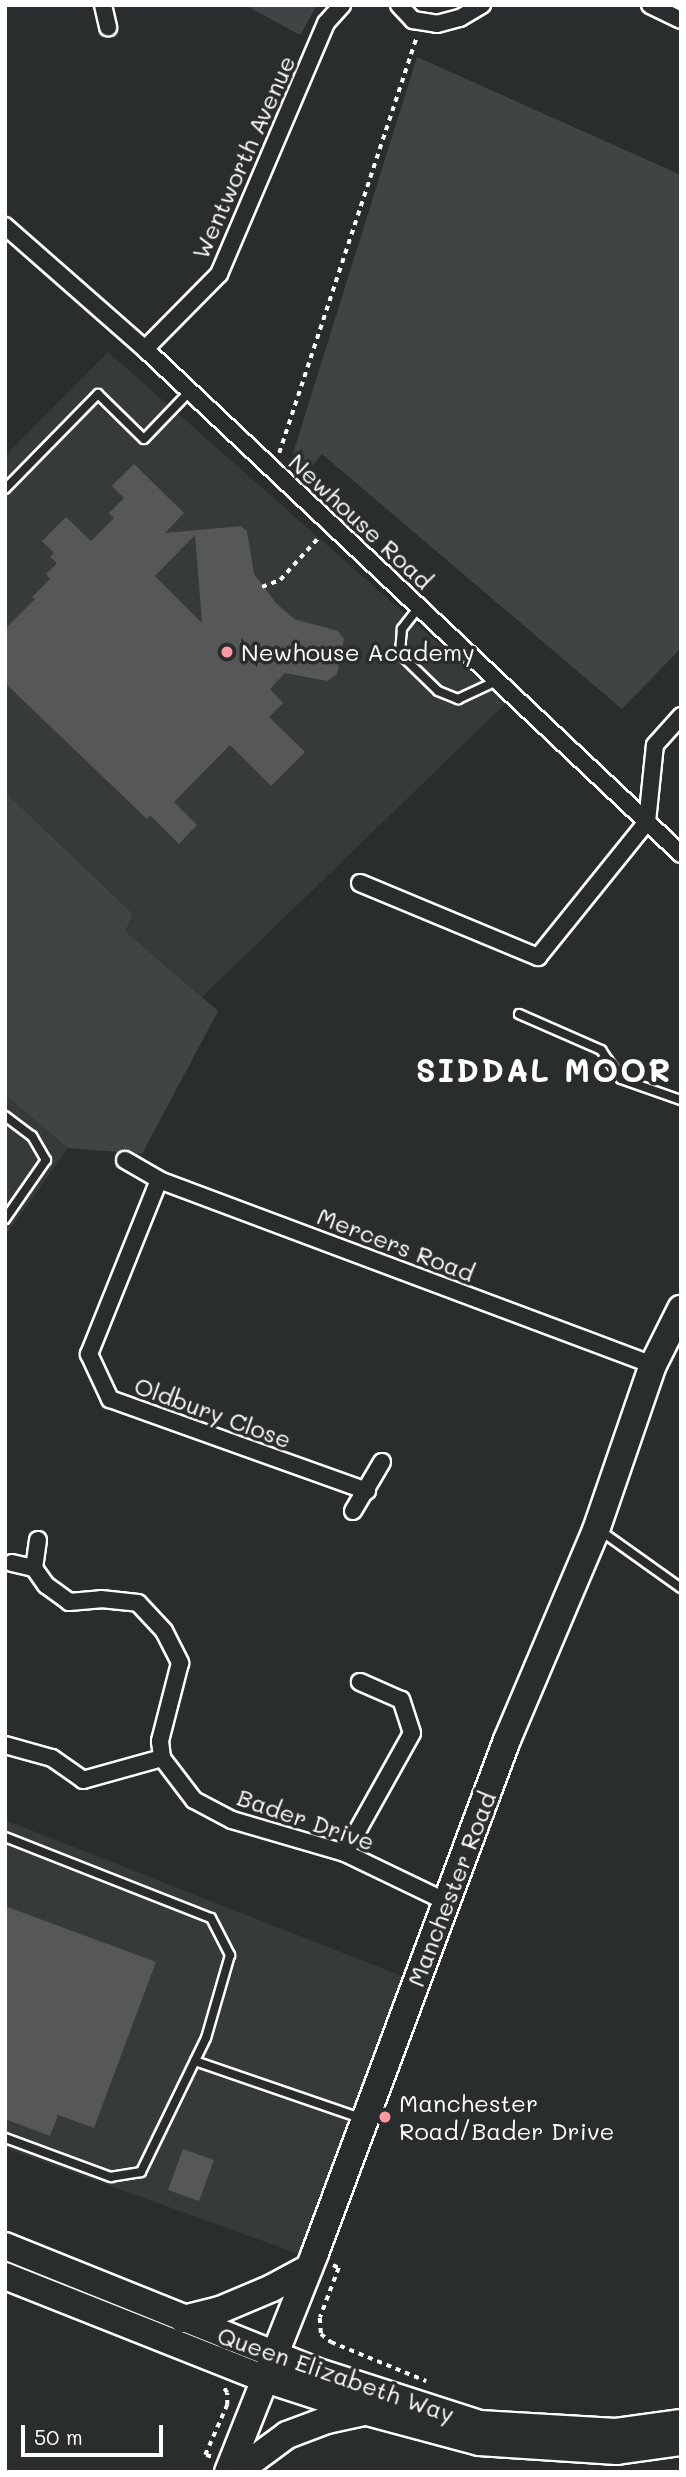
<!DOCTYPE html>
<style>
body{margin:0}
#map{position:relative;width:686px;height:2477px;overflow:hidden;background:#2a2d2e;font-family:Mali,sans-serif}
div>[style]{position:absolute}
.built>*{inset:0;background:#373a3b}
.green>*{inset:0;background:#414445}
.building>*{inset:0;background:#555758}
.path>*{height:3.5px;margin-top:-1.75px;transform-origin:0;background:repeating-linear-gradient(90deg,#fff 0 5px,transparent 0 10px)}
.roads{filter:drop-shadow(2px 0 #fff) drop-shadow(-2px 0 #fff) drop-shadow(0 2px #fff) drop-shadow(0 -2px #fff)}
.service>*{height:8px;margin:-4px;padding:0 4px;transform-origin:4px;border-radius:4px;background:#2a2d2e}
.minor>*{height:16px;margin:-8px;padding:0 8px;transform-origin:8px;border-radius:8px;background:#2a2d2e}
.primary>*{height:26px;margin:-13px;padding:0 13px;transform-origin:13px;border-radius:13px;background:#2a2d2e}
.dots>*{width:19px;height:19px;translate:-50% -50%;box-sizing:border-box;border:4px solid #2a2d2e;border-radius:50%}
span{translate:-50% -50%;white-space:nowrap;text-align:center;line-height:1.15;-webkit-text-stroke:7px #2a2d2e;paint-order:stroke}
.street-label{font-size:24px;color:#fff}
.poi-label{font-size:24px;color:#fff}
.left{translate:0 -50%;text-align:left}
.district-label{font-size:32px;color:#fff;font-weight:700;letter-spacing:2px}
.frame{position:absolute;inset:0;border:7px solid #fff;pointer-events:none}
.scale{position:absolute;left:21px;top:2425px;width:142px;height:32px;box-sizing:border-box;border:4px solid #fff;border-top:0;padding-left:9px;font-size:21px;line-height:24px;white-space:nowrap;color:#fff;-webkit-text-stroke:5px #2a2d2e;paint-order:stroke}
</style>
<div id="map">
<div class="built">
<div style="clip-path:polygon(108px 352px,506px 703px,202px 997px,125px 931px,133px 914px,7px 794px,5px 456px)"></div>
<div style="clip-path:polygon(5px 1095px,68px 1148px,5px 1236px)"></div>
<div style="clip-path:polygon(5px 1820px,404px 1977px,299px 2254px,5px 2148px)"></div>
</div>
<div class="green">
<div style="clip-path:polygon(245px 5px,317px 5px,300px 35px)"></div>
<div style="clip-path:polygon(417px 57px,681px 175px,681px 648px,622px 709px,322px 454px,303px 476px,290px 463px)"></div>
<div style="clip-path:polygon(5px 761px,7px 794px,133px 914px,125px 931px,218px 1011px,142px 1154px,68px 1148px,5px 1095px)"></div>
</div>
<div class="building">
<div style="clip-path:polygon(evenodd,134px 464px,184px 513px,165px 533px,241px 526px,247px 531px,254px 574px,276px 603px,294px 619px,338px 631px,344px 639px,337px 674px,327px 681px,285px 673px,270px 689px,283px 703px,269px 717px,305px 752px,271px 786px,230px 745px,174px 802px,197px 825px,179px 844px,150px 815px,147px 819px,5px 683px,5px 629px,35px 599px,32px 597px,50px 579px,46px 574px,57px 563px,50px 557px,54px 553px,42px 541px,66px 517px,91px 541px,114px 518px,109px 513px,124px 498px,112px 486px,134px 464px,195px 535px,202px 623px,155px 576px,195px 535px)"></div>
<div style="clip-path:polygon(5px 1906px,156px 1962px,94px 2128px,58px 2115px,50px 2136px,5px 2119px)"></div>
<div style="clip-path:polygon(183px 2149px,214px 2160px,199px 2201px,168px 2190px)"></div>
</div>
<div class="path">
<div style="left:279px;top:453px;width:437px;rotate:-71.7deg"></div>
<div style="left:262px;top:587px;width:19px;rotate:-21deg"></div>
<div style="left:280px;top:580px;width:59px;rotate:-47.7deg"></div>
<div style="left:333px;top:2265px;width:7px;rotate:27deg"></div>
<div style="left:339px;top:2268px;width:53px;rotate:110.8deg"></div>
<div style="left:320px;top:2318px;width:16px;rotate:86deg"></div>
<div style="left:321px;top:2334px;width:13px;rotate:39deg"></div>
<div style="left:331px;top:2342px;width:103px;rotate:22.3deg"></div>
<div style="left:211px;top:2457px;width:6px;rotate:-162deg"></div>
<div style="left:205px;top:2455px;width:55px;rotate:-66.3deg"></div>
<div style="left:227px;top:2405px;width:12px;rotate:-90deg"></div>
<div style="left:227px;top:2393px;width:7px;rotate:-124deg"></div>
</div>
<div class="roads">
<div class="service">
<div style="left:5px;top:489px;width:133px;rotate:-45.6deg"></div>
<div style="left:98px;top:394px;width:64px;rotate:44.4deg"></div>
<div style="left:144px;top:439px;width:66px;rotate:-46.2deg"></div>
<div style="left:419px;top:607px;width:28px;rotate:128deg"></div>
<div style="left:402px;top:629px;width:25px;rotate:95deg"></div>
<div style="left:400px;top:654px;width:53px;rotate:44.2deg"></div>
<div style="left:438px;top:691px;width:22px;rotate:22deg"></div>
<div style="left:458px;top:699px;width:43px;rotate:-24.8deg"></div>
<div style="left:519px;top:1014px;width:90px;rotate:23.7deg"></div>
<div style="left:601px;top:1050px;width:35px;rotate:55deg"></div>
<div style="left:621px;top:1079px;width:64px;rotate:19.3deg"></div>
<div style="left:5px;top:1116px;width:34px;rotate:37deg"></div>
<div style="left:32px;top:1136px;width:28px;rotate:60deg"></div>
<div style="left:46px;top:1160px;width:72px;rotate:124.8deg"></div>
<div style="left:601px;top:1531px;width:98px;rotate:35.5deg"></div>
<div style="left:5px;top:1837px;width:221px;rotate:21.5deg"></div>
<div style="left:211px;top:1918px;width:42px;rotate:62.8deg"></div>
<div style="left:230px;top:1955px;width:86px;rotate:106.1deg"></div>
<div style="left:206px;top:2038px;width:149px;rotate:115.9deg"></div>
<div style="left:141px;top:2172px;width:30px;rotate:171deg"></div>
<div style="left:111px;top:2177px;width:113px;rotate:-159.8deg"></div>
<div style="left:195px;top:2061px;width:176px;rotate:19deg"></div>
</div>
<div class="minor">
<div style="left:103px;top:5px;width:23px;rotate:77deg"></div>
<div style="left:399px;top:5px;width:21px;rotate:47deg"></div>
<div style="left:413px;top:20px;width:24px;rotate:9deg"></div>
<div style="left:437px;top:24px;width:24px;rotate:-15deg"></div>
<div style="left:460px;top:18px;width:26px;rotate:-31deg"></div>
<div style="left:650px;top:5px;width:34px;rotate:26deg"></div>
<div style="left:5px;top:226px;width:186px;rotate:41.3deg"></div>
<div style="left:145px;top:349px;width:736px;rotate:43.29deg"></div>
<div style="left:145px;top:349px;width:105px;rotate:-45.4deg"></div>
<div style="left:219px;top:274px;width:273px;rotate:-66.9deg"></div>
<div style="left:326px;top:23px;width:24px;rotate:-48deg"></div>
<div style="left:360px;top:883px;width:193px;rotate:22.6deg"></div>
<div style="left:538px;top:957px;width:174px;rotate:-51.1deg"></div>
<div style="left:647px;top:822px;width:77px;rotate:-84.1deg"></div>
<div style="left:655px;top:745px;width:39px;rotate:-48deg"></div>
<div style="left:125px;top:1160px;width:39px;rotate:30deg"></div>
<div style="left:159px;top:1180px;width:528px;rotate:20.53deg"></div>
<div style="left:159px;top:1180px;width:188px;rotate:111.9deg"></div>
<div style="left:89px;top:1354px;width:50px;rotate:65deg"></div>
<div style="left:110px;top:1399px;width:273px;rotate:19.7deg"></div>
<div style="left:353px;top:1511px;width:57px;rotate:-59.4deg"></div>
<div style="left:38px;top:1540px;width:28px;rotate:98deg"></div>
<div style="left:34px;top:1568px;width:21px;rotate:55deg"></div>
<div style="left:46px;top:1585px;width:29px;rotate:36deg"></div>
<div style="left:69px;top:1602px;width:32px;rotate:-5deg"></div>
<div style="left:101px;top:1599px;width:37px;rotate:6deg"></div>
<div style="left:138px;top:1603px;width:38px;rotate:47deg"></div>
<div style="left:164px;top:1631px;width:36px;rotate:63deg"></div>
<div style="left:180px;top:1663px;width:81px;rotate:104.4deg"></div>
<div style="left:160px;top:1741px;width:17px;rotate:83deg"></div>
<div style="left:162px;top:1758px;width:53px;rotate:52.7deg"></div>
<div style="left:194px;top:1800px;width:43px;rotate:27.8deg"></div>
<div style="left:232px;top:1820px;width:118px;rotate:16.3deg"></div>
<div style="left:345px;top:1853px;width:113px;rotate:25.7deg"></div>
<div style="left:12px;top:1563px;width:23px;rotate:13deg"></div>
<div style="left:5px;top:1745px;width:49px;rotate:15.5deg"></div>
<div style="left:52px;top:1758px;width:38px;rotate:35deg"></div>
<div style="left:83px;top:1780px;width:82px;rotate:-15.6deg"></div>
<div style="left:345px;top:1853px;width:137px;rotate:-60.8deg"></div>
<div style="left:412px;top:1733px;width:35px;rotate:-108deg"></div>
<div style="left:401px;top:1700px;width:45px;rotate:-156.3deg"></div>
</div>
<div class="primary">
<div style="left:5px;top:2246px;width:341px;rotate:21.9deg"></div>
<div style="left:321px;top:2373px;width:167px;rotate:17.8deg"></div>
<div style="left:480px;top:2424px;width:136px;rotate:3.4deg"></div>
<div style="left:616px;top:2432px;width:66px;rotate:-7.9deg"></div>
<div style="left:5px;top:2276px;width:280px;rotate:21.6deg"></div>
<div style="left:265px;top:2379px;width:107px;rotate:17.9deg"></div>
<div style="left:367px;top:2412px;width:116px;rotate:15deg"></div>
<div style="left:479px;top:2442px;width:138px;rotate:3.7deg"></div>
<div style="left:617px;top:2451px;width:65px;rotate:-8deg"></div>
<div style="left:183px;top:2319px;width:38px;rotate:-14deg"></div>
<div style="left:220px;top:2310px;width:56px;rotate:-22.9deg"></div>
<div style="left:272px;top:2288px;width:42px;rotate:-28.4deg"></div>
<div style="left:228px;top:2472px;width:236px;rotate:-68.3deg"></div>
<div style="left:315px;top:2253px;width:548px;rotate:-69.48deg"></div>
<div style="left:507px;top:1740px;width:225px;rotate:-67deg"></div>
<div style="left:595px;top:1533px;width:178px;rotate:-71deg"></div>
<div style="left:653px;top:1365px;width:63px;rotate:-63.4deg"></div>
<div style="left:237px;top:2472px;width:62px;rotate:-36.5deg"></div>
<div style="left:287px;top:2435px;width:43px;rotate:-20.6deg"></div>
<div style="left:327px;top:2420px;width:39px;rotate:-12deg"></div>
</div>
</div>
<div class="dots">
<div style="left:227px;top:652px;background:#ff9aa2"></div>
<div style="left:385px;top:2117px;background:#ff9aa2"></div>
</div>
<div class="street-label">
<span style="left:243px;top:157px;rotate:-66deg">Wentworth Avenue</span>
<span style="left:361px;top:521px;rotate:43deg">Newhouse Road</span>
<span style="left:396px;top:1244px;rotate:21deg">Mercers Road</span>
<span style="left:213px;top:1412px;rotate:20deg">Oldbury Close</span>
<span style="left:306px;top:1819px;rotate:19deg">Bader Drive</span>
<span style="left:451px;top:1889px;rotate:-69deg">Manchester Road</span>
<span style="left:336px;top:2374px;rotate:19deg">Queen Elizabeth Way</span>
</div>
<div class="poi-label">
<span class="left" style="left:241px;top:652px">Newhouse Academy</span>
<span class="left" style="left:399px;top:2117px">Manchester<br>Road/Bader Drive</span>
</div>
<div class="district-label">
<span style="left:544px;top:1069px">SIDDAL MOOR</span>
</div>
<div class="frame"></div>
<div class="scale">50 m</div>
</div>
